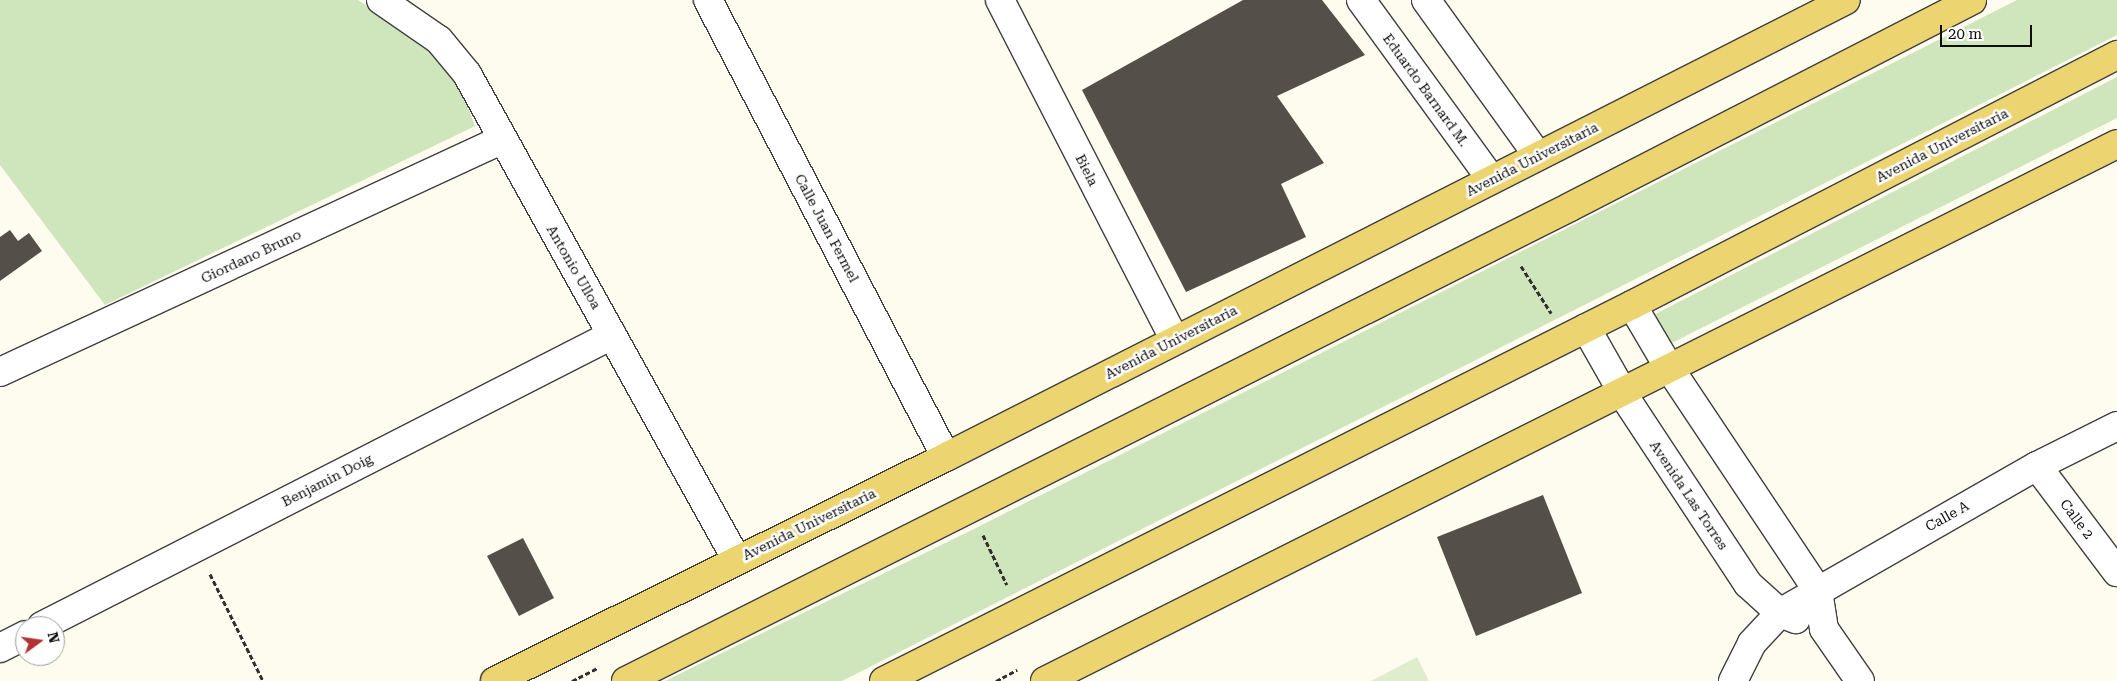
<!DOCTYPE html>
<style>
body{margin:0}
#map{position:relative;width:2117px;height:681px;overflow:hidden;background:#fefbef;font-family:"Roboto Serif",serif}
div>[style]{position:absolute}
.green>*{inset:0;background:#cfe5bb}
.pitch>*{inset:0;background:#e0edcc}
.building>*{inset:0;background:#554f4a}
.path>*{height:3px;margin-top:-1.5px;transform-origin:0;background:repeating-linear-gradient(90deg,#2f2f2f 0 5px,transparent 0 7.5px)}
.roads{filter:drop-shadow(1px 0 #404040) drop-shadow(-1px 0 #404040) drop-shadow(0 1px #404040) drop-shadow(0 -1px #404040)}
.minor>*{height:28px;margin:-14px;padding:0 14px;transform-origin:14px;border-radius:14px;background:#fff}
.major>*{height:28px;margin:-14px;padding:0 14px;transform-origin:14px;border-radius:14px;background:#ecd470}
span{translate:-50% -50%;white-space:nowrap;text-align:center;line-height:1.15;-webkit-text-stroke:5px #fff;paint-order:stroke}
.street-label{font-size:14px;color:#0d0d0d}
.north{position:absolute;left:15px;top:616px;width:50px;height:50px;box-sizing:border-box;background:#fff;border:1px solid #9e9e9e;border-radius:50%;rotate:76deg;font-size:14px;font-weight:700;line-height:20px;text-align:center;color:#0d0d0d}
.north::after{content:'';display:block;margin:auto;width:18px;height:22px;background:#b13231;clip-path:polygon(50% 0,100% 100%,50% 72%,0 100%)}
.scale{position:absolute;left:1940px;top:25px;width:92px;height:22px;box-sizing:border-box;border:2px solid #0d0d0d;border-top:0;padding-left:6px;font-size:15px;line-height:18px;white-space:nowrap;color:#0d0d0d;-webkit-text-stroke:4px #fff;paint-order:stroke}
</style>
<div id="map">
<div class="green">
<div style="clip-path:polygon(0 0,358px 0,428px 49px,458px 82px,475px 126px,105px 305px,0 165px)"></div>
<div style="clip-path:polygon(2017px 0,2117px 0,2117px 35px,842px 681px,665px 681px,978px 527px)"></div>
<div style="clip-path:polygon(2117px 77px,2117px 118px,1648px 355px,1630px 327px)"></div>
</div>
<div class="pitch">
<div style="clip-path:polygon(1417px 657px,1429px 681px,1371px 681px)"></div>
</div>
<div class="building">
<div style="clip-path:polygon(1243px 0,1322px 0,1365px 55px,1277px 96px,1324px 163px,1281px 184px,1306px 237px,1186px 292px,1082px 90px)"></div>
<div style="clip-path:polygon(10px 230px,18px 241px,29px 233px,42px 251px,0 281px,0 237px)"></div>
<div style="clip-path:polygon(1543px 495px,1582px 593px,1476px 636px,1437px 537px)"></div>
<div style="clip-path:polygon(523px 538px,554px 598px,519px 616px,487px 556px)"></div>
</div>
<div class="path">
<div style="left:1521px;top:266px;width:56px;rotate:57.4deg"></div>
<div style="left:983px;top:535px;width:55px;rotate:64.4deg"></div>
<div style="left:210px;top:574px;width:119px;rotate:63.6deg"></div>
<div style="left:572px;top:681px;width:30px;rotate:-27deg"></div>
<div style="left:996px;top:681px;width:24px;rotate:-28deg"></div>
</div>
<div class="roads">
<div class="minor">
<div style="left:381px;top:0;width:70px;rotate:34.6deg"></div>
<div style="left:439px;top:40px;width:44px;rotate:50.5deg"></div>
<div style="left:467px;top:74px;width:556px;rotate:60.95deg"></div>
<div style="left:708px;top:0;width:515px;rotate:62.49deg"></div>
<div style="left:1000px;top:0;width:382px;rotate:62.8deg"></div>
<div style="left:1361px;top:0;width:221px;rotate:54deg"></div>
<div style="left:1426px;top:0;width:192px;rotate:54.3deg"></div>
<div style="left:1632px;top:305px;width:71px;rotate:59.5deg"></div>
<div style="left:1668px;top:366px;width:270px;rotate:56.3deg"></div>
<div style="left:1818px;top:591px;width:38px;rotate:81deg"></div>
<div style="left:1824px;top:629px;width:63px;rotate:55.3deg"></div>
<div style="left:1586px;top:328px;width:85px;rotate:60.4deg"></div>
<div style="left:1628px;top:402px;width:218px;rotate:56.6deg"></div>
<div style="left:1748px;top:584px;width:43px;rotate:42.2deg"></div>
<div style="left:1780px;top:613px;width:17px;rotate:21deg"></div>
<div style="left:0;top:372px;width:552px;rotate:-24.85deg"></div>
<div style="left:2037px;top:466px;width:133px;rotate:53deg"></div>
<div style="left:42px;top:626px;width:640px;rotate:-27.05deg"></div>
<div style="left:0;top:648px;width:28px;rotate:-27deg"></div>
<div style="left:1733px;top:681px;width:42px;rotate:-63.4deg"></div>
<div style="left:1752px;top:643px;width:41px;rotate:-47deg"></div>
<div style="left:1780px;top:613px;width:296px;rotate:-29.8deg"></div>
<div style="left:2037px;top:466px;width:89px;rotate:-26.6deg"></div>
</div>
<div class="major">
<div style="left:495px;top:681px;width:504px;rotate:-26.41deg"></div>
<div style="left:946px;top:457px;width:1009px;rotate:-26.92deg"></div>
<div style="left:626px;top:681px;width:1056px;rotate:-26.66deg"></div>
<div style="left:1570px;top:207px;width:452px;rotate:-27.2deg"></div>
<div style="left:884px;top:681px;width:837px;rotate:-26.69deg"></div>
<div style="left:1632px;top:305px;width:546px;rotate:-27.27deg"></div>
<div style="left:1045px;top:681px;width:1199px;rotate:-26.61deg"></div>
</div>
</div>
<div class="street-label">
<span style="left:1426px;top:90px;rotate:54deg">Eduardo Barnard M.</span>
<span style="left:1942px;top:145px;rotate:-27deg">Avenida Universitaria</span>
<span style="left:1532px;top:159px;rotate:-27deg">Avenida Universitaria</span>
<span style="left:1087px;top:170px;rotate:63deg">Biela</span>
<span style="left:827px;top:228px;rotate:62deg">Calle Juan Fermel</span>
<span style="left:251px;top:256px;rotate:-25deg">Giordano Bruno</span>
<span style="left:574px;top:267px;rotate:60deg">Antonio Ulloa</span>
<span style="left:1171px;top:342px;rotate:-27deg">Avenida Universitaria</span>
<span style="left:327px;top:480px;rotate:-27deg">Benjamin Doig</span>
<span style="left:1689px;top:495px;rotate:56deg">Avenida Las Torres</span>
<span style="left:1947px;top:516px;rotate:-29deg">Calle A</span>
<span style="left:2077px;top:519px;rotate:53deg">Calle 2</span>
<span style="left:809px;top:524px;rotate:-26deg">Avenida Universitaria</span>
</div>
<div class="north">N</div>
<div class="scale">20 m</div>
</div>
